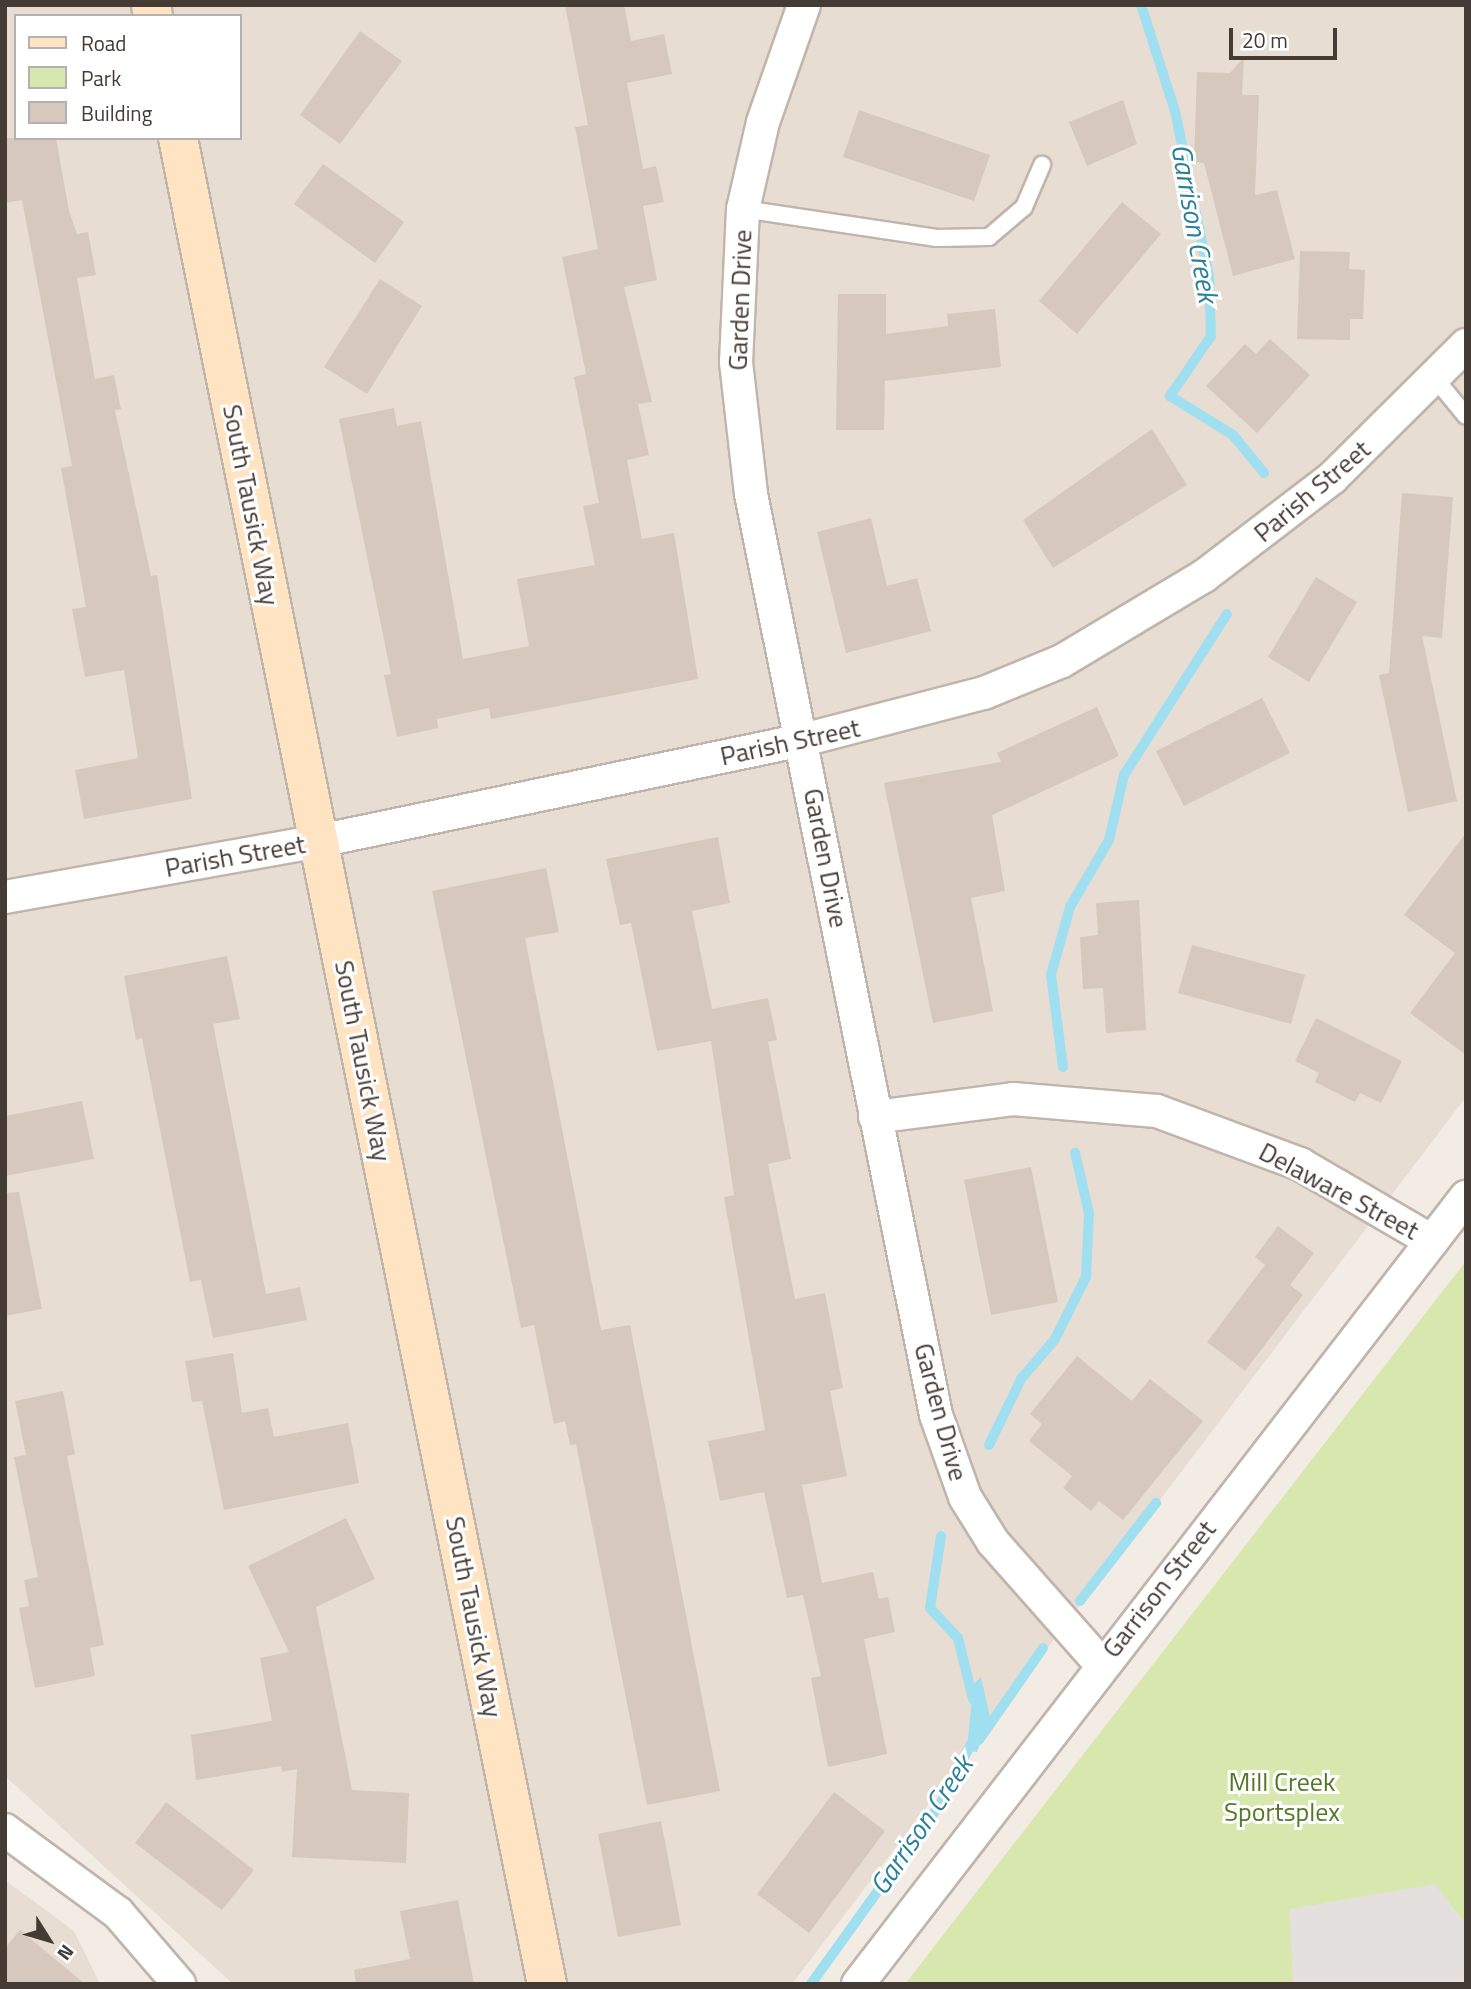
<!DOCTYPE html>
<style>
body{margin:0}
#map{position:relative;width:1471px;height:1989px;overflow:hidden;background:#f3ece5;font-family:"Titillium Web",sans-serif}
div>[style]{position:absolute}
.residential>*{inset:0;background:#e7ddd3}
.green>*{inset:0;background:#d8e7ad}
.parking>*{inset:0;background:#e3e0dd}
.water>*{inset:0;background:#a0dff0}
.stream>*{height:10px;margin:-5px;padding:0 5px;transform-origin:5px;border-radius:5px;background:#a0dff0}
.building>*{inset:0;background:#d7c8bd}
.roads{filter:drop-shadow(2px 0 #c1b5ab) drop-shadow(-2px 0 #c1b5ab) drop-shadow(0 2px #c1b5ab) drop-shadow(0 -2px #c1b5ab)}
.service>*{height:16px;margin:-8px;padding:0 8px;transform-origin:8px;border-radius:8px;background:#fff}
.minor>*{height:32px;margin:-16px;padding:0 16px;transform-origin:16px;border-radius:16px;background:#fff}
.secondary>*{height:38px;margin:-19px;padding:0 19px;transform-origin:19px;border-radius:19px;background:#ffe4c3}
span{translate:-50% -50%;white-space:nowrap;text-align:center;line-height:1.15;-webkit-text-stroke:6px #fff;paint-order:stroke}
.street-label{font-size:26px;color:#453b35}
.park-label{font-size:26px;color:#557728}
.water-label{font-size:28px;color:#2a8099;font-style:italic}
.frame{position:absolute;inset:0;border:7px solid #453b35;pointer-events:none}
.legend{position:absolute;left:14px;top:14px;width:228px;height:126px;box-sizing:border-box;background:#fff;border:2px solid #b5b1ae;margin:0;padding:9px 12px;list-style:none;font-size:21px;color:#453b35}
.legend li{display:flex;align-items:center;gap:14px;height:35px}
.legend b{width:35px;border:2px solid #b5b1ae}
.north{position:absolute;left:14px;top:1905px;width:70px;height:70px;-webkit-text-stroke:5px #fff;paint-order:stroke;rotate:127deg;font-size:19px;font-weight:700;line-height:28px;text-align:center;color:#453b35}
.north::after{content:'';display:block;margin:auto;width:24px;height:32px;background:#453b35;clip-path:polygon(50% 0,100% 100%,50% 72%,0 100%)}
.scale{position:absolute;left:1229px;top:28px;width:108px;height:32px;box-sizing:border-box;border:4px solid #453b35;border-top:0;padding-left:9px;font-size:21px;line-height:24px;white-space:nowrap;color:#453b35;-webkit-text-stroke:5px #fff;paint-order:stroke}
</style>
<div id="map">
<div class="residential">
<div style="clip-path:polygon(evenodd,5px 5px,1466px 5px,1466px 1097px,792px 1984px,233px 1984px,5px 1776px,5px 5px,16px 16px,240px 16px,240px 138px,16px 138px,16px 16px)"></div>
<div style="clip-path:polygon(5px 1880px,74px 1931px,100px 1984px,5px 1984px)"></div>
</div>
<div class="green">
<div style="clip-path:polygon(1466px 1261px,1466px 1984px,905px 1984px)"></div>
</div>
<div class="parking">
<div style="clip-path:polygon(1435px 1884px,1466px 1924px,1466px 1984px,1293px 1984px,1289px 1909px)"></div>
</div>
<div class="water">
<div style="clip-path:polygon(981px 1677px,990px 1717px,977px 1752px,967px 1751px,973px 1685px)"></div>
</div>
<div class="stream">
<div style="left:1141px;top:5px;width:111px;rotate:72.2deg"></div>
<div style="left:1175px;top:111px;width:169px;rotate:78.4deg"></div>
<div style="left:1209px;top:277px;width:59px;rotate:88.1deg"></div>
<div style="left:1211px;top:336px;width:73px;rotate:124.3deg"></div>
<div style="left:1170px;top:396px;width:74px;rotate:31.8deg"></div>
<div style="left:1233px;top:435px;width:49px;rotate:50.8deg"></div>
<div style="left:1063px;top:1067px;width:93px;rotate:-97.4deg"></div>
<div style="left:1051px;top:975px;width:71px;rotate:-74.4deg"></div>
<div style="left:1070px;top:907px;width:78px;rotate:-59.8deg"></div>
<div style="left:1109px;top:840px;width:67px;rotate:-77deg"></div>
<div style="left:1124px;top:775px;width:191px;rotate:-57.4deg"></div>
<div style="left:989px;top:1445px;width:73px;rotate:-64.1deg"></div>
<div style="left:1021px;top:1379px;width:52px;rotate:-49.6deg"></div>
<div style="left:1055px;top:1339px;width:69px;rotate:-63.4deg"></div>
<div style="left:1086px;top:1277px;width:64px;rotate:-87.3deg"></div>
<div style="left:1089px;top:1213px;width:62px;rotate:-103.1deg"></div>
<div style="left:941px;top:1536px;width:73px;rotate:98.7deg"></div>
<div style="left:930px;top:1608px;width:41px;rotate:47deg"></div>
<div style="left:958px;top:1638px;width:63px;rotate:76.2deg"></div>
<div style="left:1080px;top:1601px;width:124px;rotate:-52.2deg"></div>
<div style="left:979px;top:1740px;width:112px;rotate:-55.2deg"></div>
<div style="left:811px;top:1984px;width:219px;rotate:-54.3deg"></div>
<div style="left:939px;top:1806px;width:74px;rotate:-62.7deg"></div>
</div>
<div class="building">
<div style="clip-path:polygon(565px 5px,624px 5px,631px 41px,664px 34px,672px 74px,627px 83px,643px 169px,656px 166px,664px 202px,643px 206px,657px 280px,624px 287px,652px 402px,638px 404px,649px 455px,627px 460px,642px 539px,674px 533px,698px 679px,491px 719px,489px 708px,437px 719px,438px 728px,397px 737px,384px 675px,391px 674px,339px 419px,394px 408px,397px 426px,421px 421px,463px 659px,529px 646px,517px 579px,595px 565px,583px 506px,599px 503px,574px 377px,586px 374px,562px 257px,598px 249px,575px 127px,588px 125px)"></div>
<div style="clip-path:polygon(360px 31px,402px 61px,340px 144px,300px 115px)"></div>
<div style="clip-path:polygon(1244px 57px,1242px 95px,1259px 95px,1255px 195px,1277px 190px,1295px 259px,1233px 276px,1204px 163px,1194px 162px,1197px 72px,1230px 73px)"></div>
<div style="clip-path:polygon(1123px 100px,1137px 144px,1087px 166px,1069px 122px)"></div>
<div style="clip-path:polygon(859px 110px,990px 155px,974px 201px,843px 157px)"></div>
<div style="clip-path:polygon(5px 138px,56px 138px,69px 211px,77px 234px,88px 232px,96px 275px,77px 278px,95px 379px,114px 375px,121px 409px,115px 410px,151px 576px,157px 575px,192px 799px,84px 819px,75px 770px,138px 758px,124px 670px,85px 677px,72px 609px,86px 607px,61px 468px,72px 466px,22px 200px,5px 203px)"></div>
<div style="clip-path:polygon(323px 164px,404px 222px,375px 263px,294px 204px)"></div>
<div style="clip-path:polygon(1122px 202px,1161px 234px,1077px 334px,1039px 301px)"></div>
<div style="clip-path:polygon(1300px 251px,1350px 252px,1349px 269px,1365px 270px,1363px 319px,1350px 319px,1350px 340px,1297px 339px)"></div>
<div style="clip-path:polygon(380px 279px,422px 306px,367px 394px,324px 367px)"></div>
<div style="clip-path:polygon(838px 294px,886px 294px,886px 334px,948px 326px,947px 314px,995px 309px,1001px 367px,885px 381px,884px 430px,836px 430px)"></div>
<div style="clip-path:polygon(1270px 339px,1310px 375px,1257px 433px,1206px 386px,1245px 344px,1256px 354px)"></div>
<div style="clip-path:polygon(1152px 429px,1187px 485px,1053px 568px,1023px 520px)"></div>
<div style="clip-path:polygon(1402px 493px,1453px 497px,1442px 638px,1422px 636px,1457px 801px,1408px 812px,1379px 675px,1389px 673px)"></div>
<div style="clip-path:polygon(871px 518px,887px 586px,917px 578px,931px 631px,846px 653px,817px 532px)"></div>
<div style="clip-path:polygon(1316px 577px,1357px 602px,1309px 682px,1268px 657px)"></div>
<div style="clip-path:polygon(1262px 698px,1290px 753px,1184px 806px,1156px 751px)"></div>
<div style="clip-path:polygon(1097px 707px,1119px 756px,992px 815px,1005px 891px,971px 898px,993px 1011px,933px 1023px,884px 783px,1001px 762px,997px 753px)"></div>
<div style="clip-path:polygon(1466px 833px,1466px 1055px,1410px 1013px,1455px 953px,1404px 915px)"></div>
<div style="clip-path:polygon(718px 837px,730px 903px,692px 911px,712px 1009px,768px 998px,777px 1040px,768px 1042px,791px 1159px,768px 1164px,795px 1299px,825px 1293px,843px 1388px,830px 1391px,847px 1476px,802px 1485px,822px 1583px,873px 1572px,879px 1599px,888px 1597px,895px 1632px,864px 1639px,887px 1754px,828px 1767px,811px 1678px,821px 1676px,803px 1595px,787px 1598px,764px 1492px,720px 1501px,708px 1441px,765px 1430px,724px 1197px,734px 1195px,711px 1041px,657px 1051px,631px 923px,620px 925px,606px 859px)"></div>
<div style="clip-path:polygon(546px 868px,559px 932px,525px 938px,601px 1330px,630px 1325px,720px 1791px,647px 1805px,576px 1444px,570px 1445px,565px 1421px,554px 1424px,534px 1325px,521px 1328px,432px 891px)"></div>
<div style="clip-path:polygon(1139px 900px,1146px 1030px,1106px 1033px,1103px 988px,1083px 989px,1080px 937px,1098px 935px,1096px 903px)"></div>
<div style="clip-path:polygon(1192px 945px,1305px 975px,1291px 1024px,1178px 993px)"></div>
<div style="clip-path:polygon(227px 956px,240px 1019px,213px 1024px,266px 1294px,300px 1287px,307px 1320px,213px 1338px,201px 1280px,190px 1282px,142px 1038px,136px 1040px,124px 976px)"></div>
<div style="clip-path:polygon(1316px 1018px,1402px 1061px,1381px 1103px,1360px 1093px,1355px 1102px,1315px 1082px,1319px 1073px,1295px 1061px)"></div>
<div style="clip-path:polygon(82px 1101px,94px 1159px,5px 1176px,5px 1116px)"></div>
<div style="clip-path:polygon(1031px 1167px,1058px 1302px,991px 1315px,964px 1180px)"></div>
<div style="clip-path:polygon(19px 1192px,42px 1309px,5px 1316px,5px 1193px)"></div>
<div style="clip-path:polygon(1278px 1226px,1314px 1253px,1290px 1285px,1303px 1295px,1245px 1371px,1207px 1342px,1265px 1265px,1255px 1257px)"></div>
<div style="clip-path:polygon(233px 1353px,242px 1413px,268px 1408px,274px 1437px,348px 1423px,359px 1483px,224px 1510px,202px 1401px,192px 1402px,185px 1361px)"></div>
<div style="clip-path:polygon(1077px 1356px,1132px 1401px,1150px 1379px,1203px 1421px,1123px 1520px,1099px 1501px,1091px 1511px,1063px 1488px,1072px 1476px,1029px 1441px,1042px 1424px,1030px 1414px)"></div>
<div style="clip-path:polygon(63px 1391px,75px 1454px,67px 1456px,104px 1645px,90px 1648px,95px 1676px,35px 1688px,19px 1608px,29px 1606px,24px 1580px,38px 1577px,14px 1457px,26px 1455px,15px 1401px)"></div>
<div style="clip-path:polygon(346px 1518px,375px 1579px,316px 1607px,352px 1790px,409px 1793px,406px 1863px,292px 1857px,297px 1769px,282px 1772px,281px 1766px,196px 1780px,191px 1735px,272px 1721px,260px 1658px,289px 1652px,248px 1566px)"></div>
<div style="clip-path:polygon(834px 1792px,885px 1831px,809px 1933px,757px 1894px)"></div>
<div style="clip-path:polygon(166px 1802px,254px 1870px,222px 1910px,135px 1843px)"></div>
<div style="clip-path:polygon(661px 1821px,681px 1925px,618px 1937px,598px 1834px)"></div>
<div style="clip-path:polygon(458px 1900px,474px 1984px,356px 1984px,354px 1970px,410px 1959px,400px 1911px)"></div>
<div style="clip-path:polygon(20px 1930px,85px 1984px,5px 1984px,5px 1948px)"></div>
</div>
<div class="roads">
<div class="service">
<div style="left:743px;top:209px;width:196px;rotate:8.5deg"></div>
<div style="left:937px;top:238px;width:52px;rotate:-1.1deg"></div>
<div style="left:989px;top:237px;width:46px;rotate:-40.6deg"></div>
<div style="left:1024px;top:207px;width:46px;rotate:-66.8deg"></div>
<div style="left:1434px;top:377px;width:50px;rotate:50.6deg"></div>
</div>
<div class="minor">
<div style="left:804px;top:5px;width:124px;rotate:109.3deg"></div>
<div style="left:763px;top:122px;width:89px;rotate:102.9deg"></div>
<div style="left:743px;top:209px;width:153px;rotate:92.6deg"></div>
<div style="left:736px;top:362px;width:133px;rotate:83.5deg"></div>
<div style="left:751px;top:494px;width:939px;rotate:78.64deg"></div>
<div style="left:936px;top:1415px;width:87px;rotate:70.5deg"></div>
<div style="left:965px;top:1497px;width:53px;rotate:58.1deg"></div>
<div style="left:993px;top:1542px;width:163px;rotate:48.5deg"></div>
<div style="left:5px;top:897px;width:319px;rotate:-10.1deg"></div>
<div style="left:319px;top:841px;width:494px;rotate:-11.8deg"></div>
<div style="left:803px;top:740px;width:187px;rotate:-14.6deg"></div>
<div style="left:984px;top:693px;width:84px;rotate:-22.3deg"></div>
<div style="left:1062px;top:661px;width:165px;rotate:-30.9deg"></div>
<div style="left:1204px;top:576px;width:161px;rotate:-37.4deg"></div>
<div style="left:1332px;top:478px;width:189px;rotate:-44.8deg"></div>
<div style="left:875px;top:1117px;width:139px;rotate:-7.4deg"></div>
<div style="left:1013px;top:1099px;width:144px;rotate:4.8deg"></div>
<div style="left:1157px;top:1111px;width:153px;rotate:20.3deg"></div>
<div style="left:1300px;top:1164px;width:153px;rotate:30.3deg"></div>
<div style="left:5px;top:1830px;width:140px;rotate:36.3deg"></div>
<div style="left:118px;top:1913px;width:94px;rotate:49.3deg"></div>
<div style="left:858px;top:1984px;width:995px;rotate:-52.31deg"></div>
</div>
<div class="secondary">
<div style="left:151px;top:5px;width:11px;rotate:80deg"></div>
<div style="left:178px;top:138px;width:1883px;rotate:78.7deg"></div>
</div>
</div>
<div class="street-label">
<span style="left:740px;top:300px;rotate:-88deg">Garden Drive</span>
<span style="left:1312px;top:491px;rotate:-40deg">Parish Street</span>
<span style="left:251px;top:505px;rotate:79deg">South Tausick Way</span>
<span style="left:790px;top:742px;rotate:-12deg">Parish Street</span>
<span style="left:235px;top:856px;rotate:-10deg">Parish Street</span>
<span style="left:826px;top:858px;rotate:79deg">Garden Drive</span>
<span style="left:363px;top:1061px;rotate:79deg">South Tausick Way</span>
<span style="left:1339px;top:1191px;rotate:28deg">Delaware Street</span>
<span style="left:941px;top:1412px;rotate:75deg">Garden Drive</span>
<span style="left:1159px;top:1589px;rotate:-52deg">Garrison Street</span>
<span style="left:474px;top:1617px;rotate:79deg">South Tausick Way</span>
</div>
<div class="park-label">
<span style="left:1282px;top:1797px">Mill Creek<br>Sportsplex</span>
</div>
<div class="water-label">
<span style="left:1195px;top:223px;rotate:80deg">Garrison Creek</span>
<span style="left:921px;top:1825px;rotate:-56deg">Garrison Creek</span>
</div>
<div class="frame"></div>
<ul class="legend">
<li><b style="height:9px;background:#ffe4c3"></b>Road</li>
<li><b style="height:19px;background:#d8e7ad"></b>Park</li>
<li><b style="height:19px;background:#d7c8bd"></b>Building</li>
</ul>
<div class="north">N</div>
<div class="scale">20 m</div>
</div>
